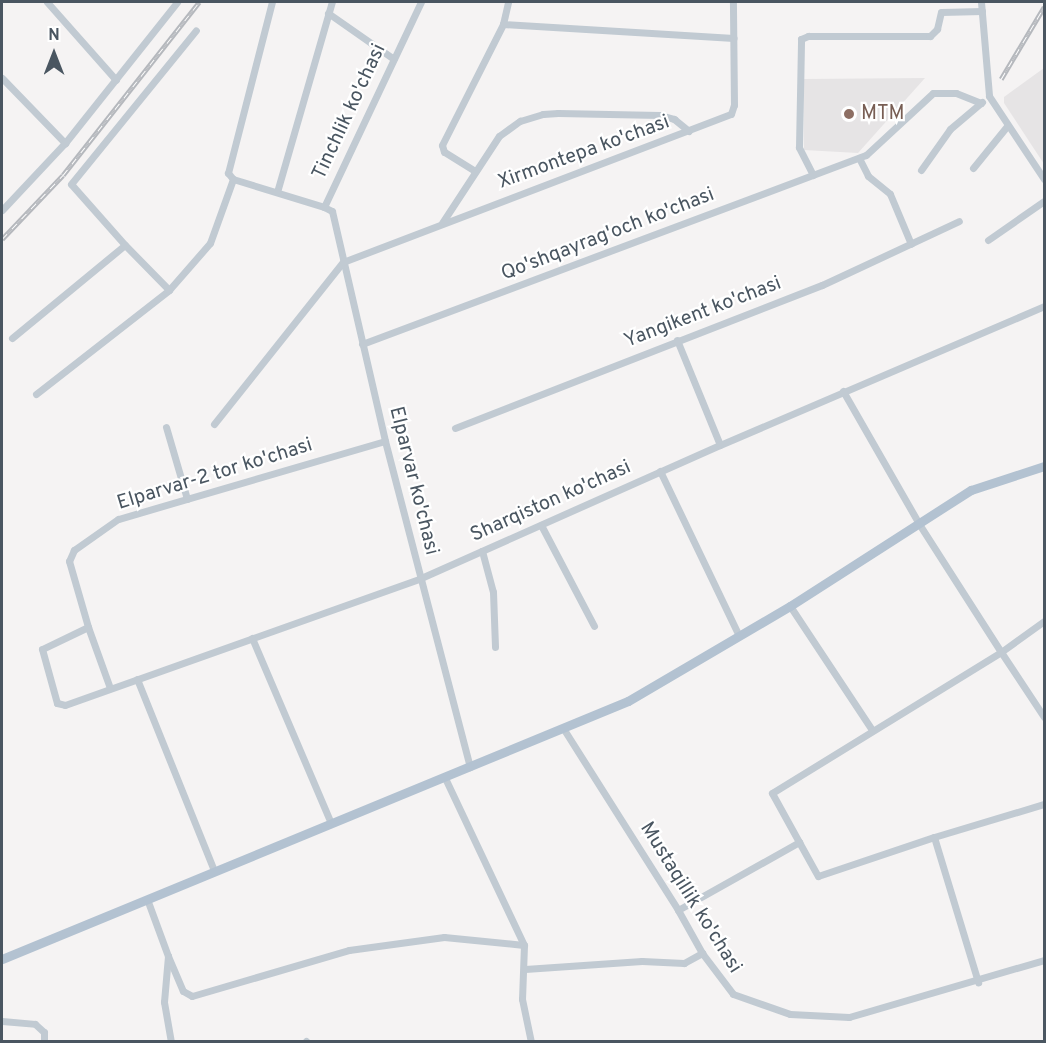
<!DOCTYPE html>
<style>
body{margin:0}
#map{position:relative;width:1046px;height:1043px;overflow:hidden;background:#f5f3f3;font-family:Overpass,sans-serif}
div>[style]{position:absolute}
.education>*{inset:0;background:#e6e4e5}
.minor>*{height:7px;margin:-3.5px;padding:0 3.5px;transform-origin:3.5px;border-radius:3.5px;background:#c1cad2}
.major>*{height:9px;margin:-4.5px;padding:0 4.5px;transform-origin:4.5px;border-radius:4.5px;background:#b3c2d1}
.rail>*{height:4.5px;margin-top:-2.25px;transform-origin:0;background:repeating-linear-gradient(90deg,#fff 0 7px,#b5b8bd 0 14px);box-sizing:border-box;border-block:2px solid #b5b8bd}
.dots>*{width:16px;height:16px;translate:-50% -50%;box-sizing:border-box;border:3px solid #fff;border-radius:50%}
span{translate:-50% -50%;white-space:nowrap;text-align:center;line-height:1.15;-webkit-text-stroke:4.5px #fff;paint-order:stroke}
.street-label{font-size:20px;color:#4a5661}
.education-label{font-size:20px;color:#785e54}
.left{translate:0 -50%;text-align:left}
.frame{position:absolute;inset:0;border:3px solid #4a5661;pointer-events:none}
.north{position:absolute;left:24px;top:24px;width:60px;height:60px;-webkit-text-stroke:4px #fff;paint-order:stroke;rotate:0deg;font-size:16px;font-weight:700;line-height:24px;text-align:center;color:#4a5661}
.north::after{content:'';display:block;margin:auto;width:21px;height:27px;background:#4a5661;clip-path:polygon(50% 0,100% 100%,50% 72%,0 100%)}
</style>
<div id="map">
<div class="education">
<div style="clip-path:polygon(1044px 68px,1044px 164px,1004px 103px,1004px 97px)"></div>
<div style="clip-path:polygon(925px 78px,858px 153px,804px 150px,804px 79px)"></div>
</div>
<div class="minor">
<div style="left:47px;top:2px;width:104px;rotate:48.5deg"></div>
<div style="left:981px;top:2px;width:94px;rotate:85.1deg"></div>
<div style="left:989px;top:96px;width:100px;rotate:56.5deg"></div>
<div style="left:328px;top:13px;width:80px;rotate:34.9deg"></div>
<div style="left:503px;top:24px;width:23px;rotate:-77deg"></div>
<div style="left:2px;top:78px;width:91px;rotate:45.9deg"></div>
<div style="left:859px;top:158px;width:20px;rotate:63deg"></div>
<div style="left:868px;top:176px;width:28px;rotate:39deg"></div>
<div style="left:890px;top:194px;width:54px;rotate:67.2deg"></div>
<div style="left:973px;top:168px;width:55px;rotate:-50.9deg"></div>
<div style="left:921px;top:170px;width:50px;rotate:-54.7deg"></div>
<div style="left:950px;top:129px;width:42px;rotate:-40.2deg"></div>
<div style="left:475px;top:171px;width:36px;rotate:-148deg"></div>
<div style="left:444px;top:152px;width:7px;rotate:-106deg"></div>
<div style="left:442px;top:145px;width:136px;rotate:-63.2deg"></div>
<div style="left:503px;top:24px;width:231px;rotate:3.5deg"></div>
<div style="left:813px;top:175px;width:31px;rotate:-117deg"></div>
<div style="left:799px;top:147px;width:108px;rotate:-88.9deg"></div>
<div style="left:801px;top:39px;width:8px;rotate:-23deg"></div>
<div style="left:808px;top:36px;width:122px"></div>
<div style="left:930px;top:36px;width:10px;rotate:-45deg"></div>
<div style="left:937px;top:29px;width:17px;rotate:-77deg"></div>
<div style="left:941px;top:12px;width:41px;rotate:-1.4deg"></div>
<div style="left:233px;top:179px;width:8px;rotate:-130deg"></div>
<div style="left:228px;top:173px;width:177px;rotate:-75.6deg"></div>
<div style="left:277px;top:192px;width:198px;rotate:-73.9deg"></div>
<div style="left:324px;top:207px;width:9px;rotate:27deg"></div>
<div style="left:332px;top:211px;width:236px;rotate:77deg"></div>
<div style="left:385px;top:441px;width:337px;rotate:75.4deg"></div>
<div style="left:2px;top:210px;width:92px;rotate:-46.8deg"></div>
<div style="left:65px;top:143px;width:180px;rotate:-51.5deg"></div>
<div style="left:442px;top:223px;width:104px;rotate:-56.8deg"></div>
<div style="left:499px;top:136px;width:26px;rotate:-36deg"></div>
<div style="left:520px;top:121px;width:24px;rotate:-17deg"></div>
<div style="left:543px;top:114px;width:15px;rotate:-4deg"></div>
<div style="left:558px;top:113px;width:102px;rotate:1.1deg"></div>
<div style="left:660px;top:115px;width:15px;rotate:16deg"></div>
<div style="left:674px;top:119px;width:19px;rotate:39deg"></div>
<div style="left:988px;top:240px;width:68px;rotate:-34.9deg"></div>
<div style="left:125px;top:245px;width:81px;rotate:-131.5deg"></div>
<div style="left:71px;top:184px;width:198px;rotate:-50.9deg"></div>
<div style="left:12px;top:338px;width:146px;rotate:-39.5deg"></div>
<div style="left:125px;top:245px;width:63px;rotate:45.6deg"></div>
<div style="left:677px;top:340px;width:113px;rotate:67.7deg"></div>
<div style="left:362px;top:344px;width:538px;rotate:-20.56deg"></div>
<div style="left:866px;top:155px;width:91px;rotate:-42.8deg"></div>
<div style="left:933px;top:93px;width:23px"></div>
<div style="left:956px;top:93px;width:27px;rotate:22deg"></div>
<div style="left:36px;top:394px;width:169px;rotate:-38deg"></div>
<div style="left:169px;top:290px;width:62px;rotate:-48.9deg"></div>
<div style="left:210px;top:243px;width:68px;rotate:-70.2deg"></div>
<div style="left:233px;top:179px;width:95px;rotate:17.1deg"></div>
<div style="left:324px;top:207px;width:227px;rotate:-64.7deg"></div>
<div style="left:214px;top:424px;width:207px;rotate:-51.5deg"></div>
<div style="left:343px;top:262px;width:415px;rotate:-20.9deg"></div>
<div style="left:731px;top:114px;width:9px;rotate:-72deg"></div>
<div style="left:734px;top:105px;width:103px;rotate:-90.6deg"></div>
<div style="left:166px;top:427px;width:75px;rotate:73.7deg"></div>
<div style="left:455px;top:428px;width:394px;rotate:-21.3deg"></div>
<div style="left:822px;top:285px;width:151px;rotate:-25deg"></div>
<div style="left:385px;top:441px;width:278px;rotate:163.7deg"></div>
<div style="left:118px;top:519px;width:54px;rotate:144.8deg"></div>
<div style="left:74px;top:550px;width:12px;rotate:114deg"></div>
<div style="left:69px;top:561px;width:69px;rotate:73.9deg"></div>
<div style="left:88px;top:627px;width:51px;rotate:154.4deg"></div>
<div style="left:42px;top:649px;width:56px;rotate:74.5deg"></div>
<div style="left:57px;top:703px;width:8px;rotate:14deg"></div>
<div style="left:65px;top:705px;width:378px;rotate:-19.6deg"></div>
<div style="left:421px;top:578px;width:327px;rotate:-24deg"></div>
<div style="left:720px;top:445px;width:353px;rotate:-23.2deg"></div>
<div style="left:660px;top:471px;width:183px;rotate:64.4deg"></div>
<div style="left:541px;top:525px;width:114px;rotate:62.3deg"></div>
<div style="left:482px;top:551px;width:42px;rotate:75deg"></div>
<div style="left:493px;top:592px;width:55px;rotate:87.9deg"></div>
<div style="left:790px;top:606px;width:149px;rotate:56.5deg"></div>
<div style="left:1044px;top:621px;width:53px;rotate:144.2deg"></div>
<div style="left:1001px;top:652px;width:78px;rotate:56.5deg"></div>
<div style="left:88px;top:627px;width:65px;rotate:70.2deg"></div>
<div style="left:252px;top:638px;width:201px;rotate:66.9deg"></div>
<div style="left:137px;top:679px;width:207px;rotate:68.1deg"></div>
<div style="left:563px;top:728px;width:215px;rotate:57.7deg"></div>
<div style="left:678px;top:910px;width:49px;rotate:60.8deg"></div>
<div style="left:702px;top:953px;width:51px;rotate:52.9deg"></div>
<div style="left:733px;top:994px;width:60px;rotate:19.3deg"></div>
<div style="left:790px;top:1014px;width:59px;rotate:2.9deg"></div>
<div style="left:849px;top:1017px;width:203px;rotate:-16.3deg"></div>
<div style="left:445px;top:778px;width:185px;rotate:64.7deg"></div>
<div style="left:524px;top:945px;width:54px;rotate:92.1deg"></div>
<div style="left:522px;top:999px;width:44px;rotate:78.2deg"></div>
<div style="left:934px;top:837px;width:152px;rotate:73.1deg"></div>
<div style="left:799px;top:842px;width:39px;rotate:61deg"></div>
<div style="left:818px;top:876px;width:122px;rotate:-18.6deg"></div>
<div style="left:934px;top:837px;width:115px;rotate:-16.7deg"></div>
<div style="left:147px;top:899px;width:61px;rotate:69.8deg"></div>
<div style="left:168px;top:956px;width:46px;rotate:95deg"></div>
<div style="left:164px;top:1002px;width:41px;rotate:80.1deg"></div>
<div style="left:678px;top:910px;width:139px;rotate:-29.3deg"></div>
<div style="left:799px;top:842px;width:56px;rotate:-118.9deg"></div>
<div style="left:772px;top:793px;width:269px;rotate:-31.6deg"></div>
<div style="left:1001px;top:652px;width:154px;rotate:-122.6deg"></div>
<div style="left:918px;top:522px;width:151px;rotate:-119.8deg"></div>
<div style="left:168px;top:956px;width:38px;rotate:67deg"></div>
<div style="left:183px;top:991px;width:10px;rotate:29deg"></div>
<div style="left:192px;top:996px;width:164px;rotate:-16.3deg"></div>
<div style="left:349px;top:950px;width:96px;rotate:-7.8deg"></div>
<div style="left:444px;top:937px;width:80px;rotate:5.7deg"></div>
<div style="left:525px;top:969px;width:117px;rotate:-3.9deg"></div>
<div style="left:642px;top:961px;width:42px;rotate:2.7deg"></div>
<div style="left:684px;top:963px;width:21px;rotate:-29deg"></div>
<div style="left:2px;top:1021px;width:33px;rotate:5deg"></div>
<div style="left:35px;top:1024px;width:12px;rotate:42deg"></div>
<div style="left:44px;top:1032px;width:10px;rotate:90deg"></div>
<div style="left:306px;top:1041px;width:1px;rotate:45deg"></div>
</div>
<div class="major">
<div style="left:2px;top:959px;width:677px;rotate:-22.4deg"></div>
<div style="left:628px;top:701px;width:188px;rotate:-30.4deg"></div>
<div style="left:790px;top:606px;width:215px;rotate:-32.7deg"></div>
<div style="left:971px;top:490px;width:77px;rotate:-18.2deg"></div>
</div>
<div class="rail">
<div style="left:1001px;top:79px;width:84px;rotate:-59.2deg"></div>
<div style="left:2px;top:239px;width:88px;rotate:-46.4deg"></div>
<div style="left:63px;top:175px;width:220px;rotate:-51.8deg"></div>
</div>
<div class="dots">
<div style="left:849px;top:114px;background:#8d6e63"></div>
</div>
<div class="street-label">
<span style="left:350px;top:112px;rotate:-65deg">Tinchlik ko'chasi</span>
<span style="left:584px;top:153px;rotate:-20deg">Xirmontepa ko'chasi</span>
<span style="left:608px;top:235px;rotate:-21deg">Qo'shqayrag'och ko'chasi</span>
<span style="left:703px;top:313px;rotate:-21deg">Yangikent ko'chasi</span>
<span style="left:215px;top:475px;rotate:-17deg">Elparvar-2 tor ko'chasi</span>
<span style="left:413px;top:481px;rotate:76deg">Elparvar ko'chasi</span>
<span style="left:551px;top:502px;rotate:-24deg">Sharqiston ko'chasi</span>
<span style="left:690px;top:898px;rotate:58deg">Mustaqillik ko'chasi</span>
</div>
<div class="education-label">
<span class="left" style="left:861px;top:114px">MTM</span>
</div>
<div class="frame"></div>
<div class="north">N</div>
</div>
